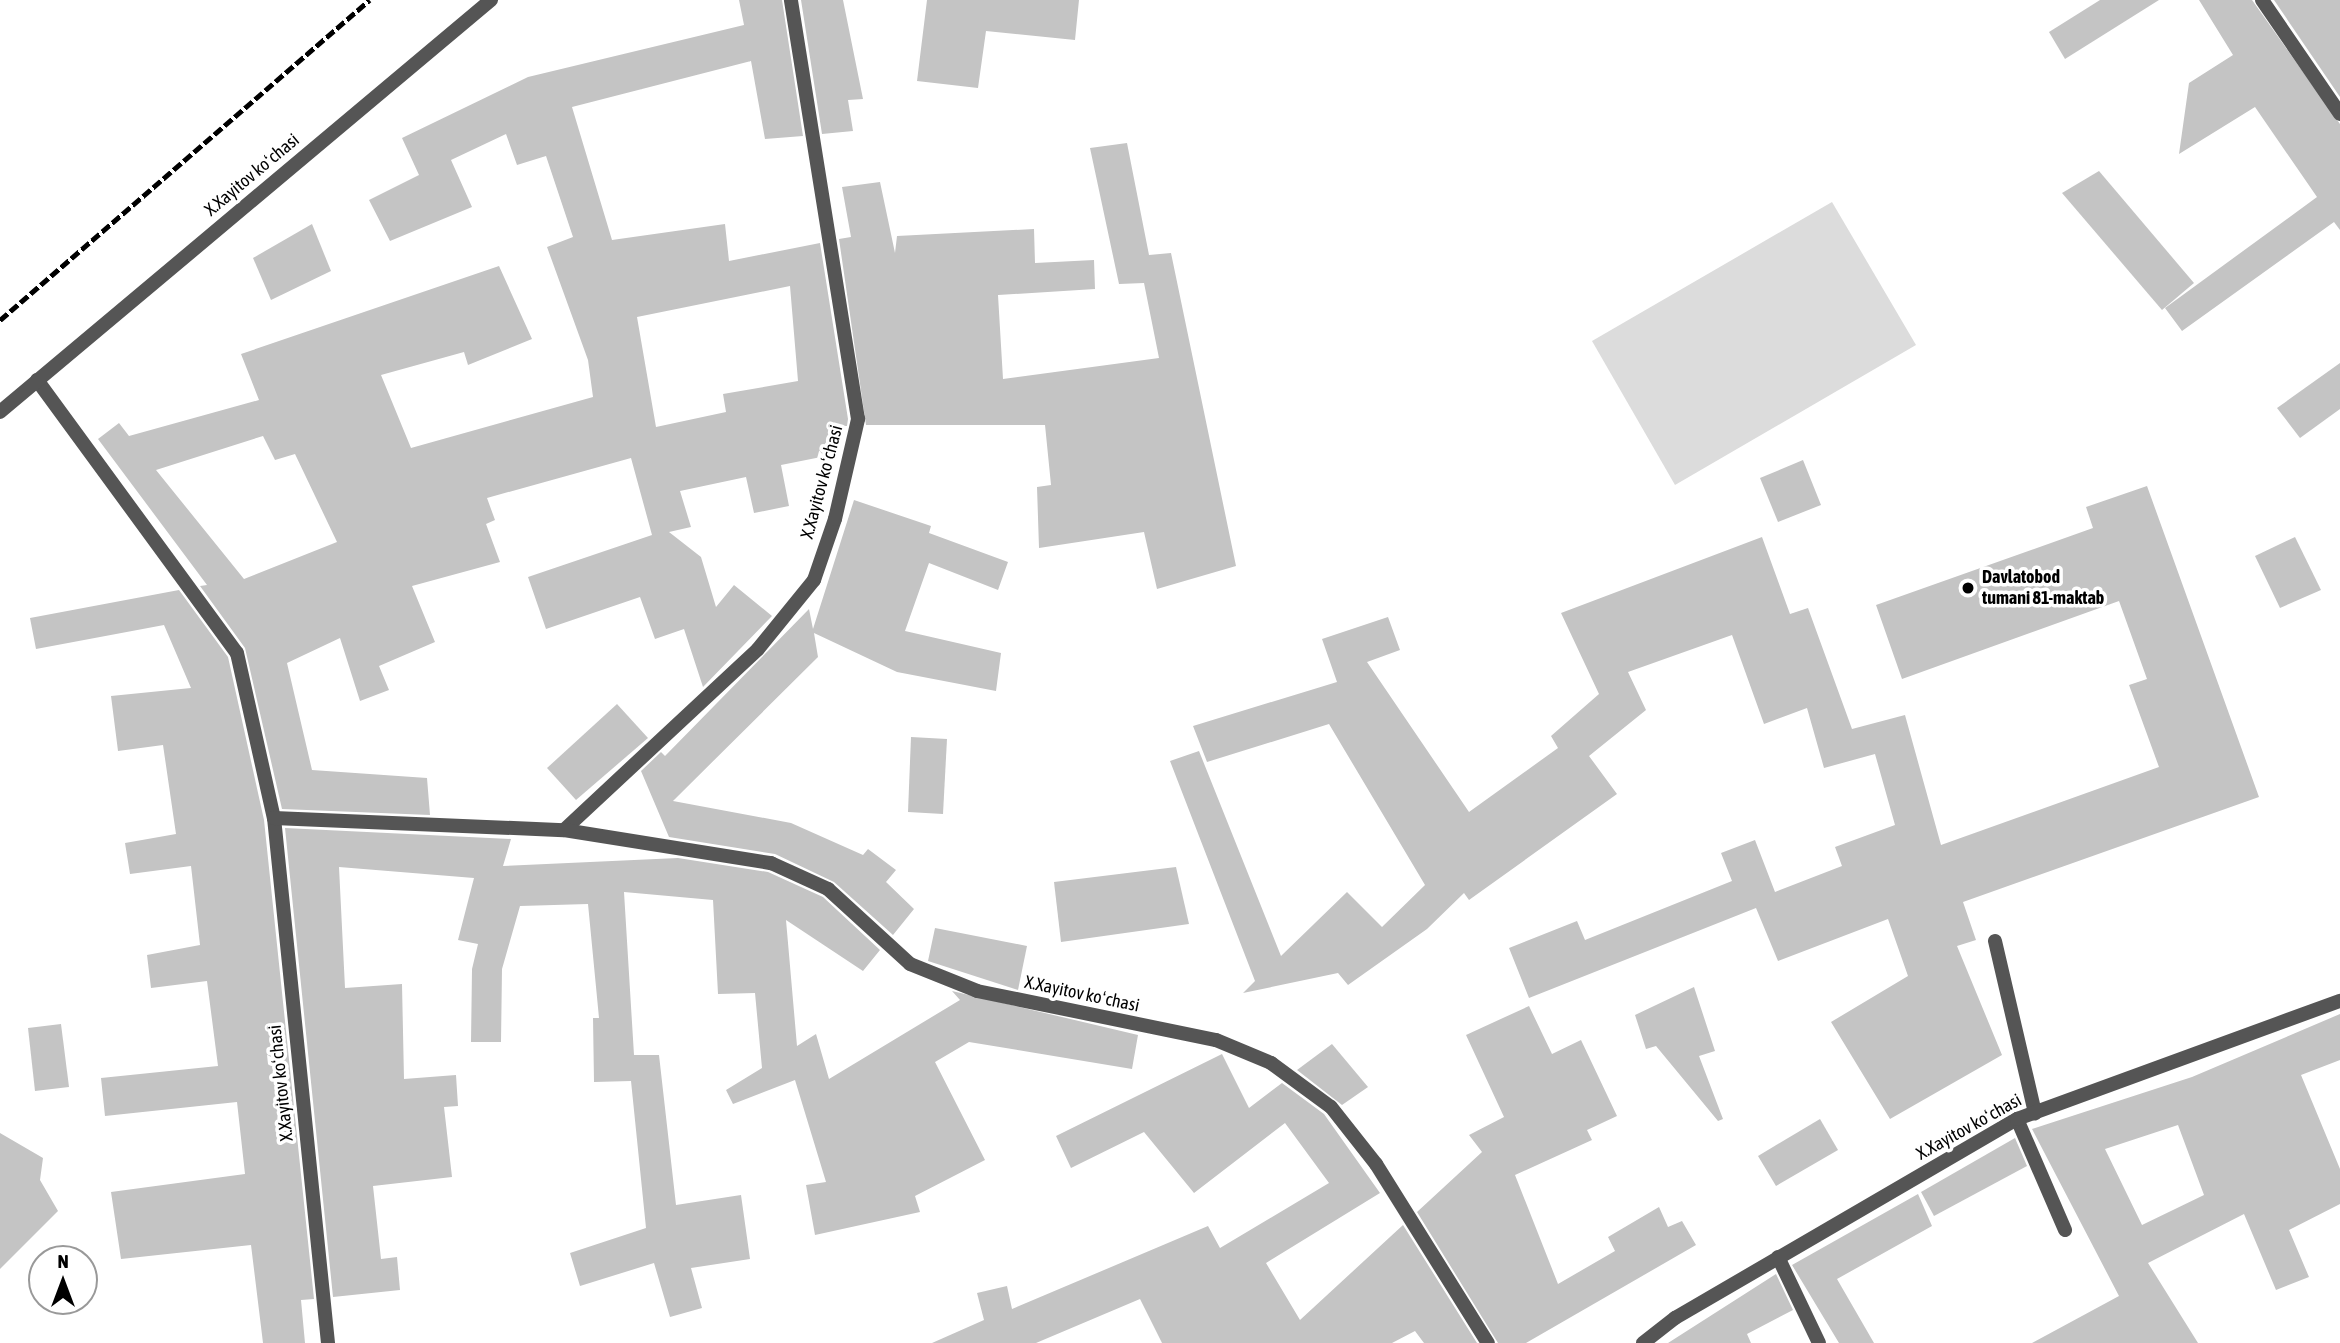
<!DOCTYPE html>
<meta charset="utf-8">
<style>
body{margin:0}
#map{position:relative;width:2340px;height:1343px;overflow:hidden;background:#fff;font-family:"Asap Condensed",sans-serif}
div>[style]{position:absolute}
.green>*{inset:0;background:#dcdcdc}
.building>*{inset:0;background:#c4c4c4}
.lane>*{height:14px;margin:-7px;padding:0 7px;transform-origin:7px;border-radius:7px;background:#555}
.street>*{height:14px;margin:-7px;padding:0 7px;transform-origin:7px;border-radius:7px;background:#555}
.rail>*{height:5px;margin-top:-2.5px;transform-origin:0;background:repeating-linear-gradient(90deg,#000 0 10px,transparent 0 13.5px)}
.dots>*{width:19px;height:19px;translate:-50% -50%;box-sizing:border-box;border:4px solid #fff;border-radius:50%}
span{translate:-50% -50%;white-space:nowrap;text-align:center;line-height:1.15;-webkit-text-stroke:7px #fff;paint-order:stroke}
.street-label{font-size:18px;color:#000}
.poi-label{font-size:18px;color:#000;font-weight:700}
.left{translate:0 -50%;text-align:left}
.north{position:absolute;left:28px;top:1245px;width:70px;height:70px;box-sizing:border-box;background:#fff;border:2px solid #999;border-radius:50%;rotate:0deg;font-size:19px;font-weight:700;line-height:28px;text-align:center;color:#000}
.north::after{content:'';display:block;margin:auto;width:24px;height:32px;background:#000;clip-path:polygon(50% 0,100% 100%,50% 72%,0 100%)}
</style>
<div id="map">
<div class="green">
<div style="clip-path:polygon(1832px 202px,1916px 345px,1675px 485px,1592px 341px)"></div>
</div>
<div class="building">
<div style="clip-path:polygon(evenodd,739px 0,782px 0,803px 136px,765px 139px,751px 61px,572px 107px,612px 240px,725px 224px,729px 261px,820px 243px,848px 419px,847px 426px,834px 426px,831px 455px,781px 465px,789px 506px,754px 513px,746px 477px,680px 491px,691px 527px,669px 532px,701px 557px,716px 607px,734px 585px,772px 616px,703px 687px,684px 629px,655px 639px,640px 597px,546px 629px,528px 577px,652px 535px,631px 458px,487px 498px,495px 520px,486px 524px,500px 562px,412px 586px,435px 642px,379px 666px,389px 690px,360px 701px,340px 638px,287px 663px,312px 770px,427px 778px,430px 815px,282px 809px,245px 648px,200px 586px,207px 585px,98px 439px,119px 423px,129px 436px,259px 400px,241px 354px,499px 266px,532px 339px,468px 365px,464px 352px,381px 375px,411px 448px,593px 397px,588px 360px,547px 247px,573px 237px,546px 156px,517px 165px,506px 134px,451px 160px,472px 207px,390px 241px,369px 200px,419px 175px,402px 138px,528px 77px,744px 25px,739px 0,790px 286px,798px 381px,723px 394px,726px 412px,656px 427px,637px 317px,790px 286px,739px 0,263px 436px,275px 460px,295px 454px,337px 542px,244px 579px,156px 470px,263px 436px)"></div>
<div style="clip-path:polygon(801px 0,843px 0,863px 99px,848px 100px,853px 131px,822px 134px)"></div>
<div style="clip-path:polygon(927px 0,1079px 0,1075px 40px,986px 31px,978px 88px,917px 81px)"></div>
<div style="clip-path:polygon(2100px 0,2159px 0,2065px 59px,2049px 32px)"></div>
<div style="clip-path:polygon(2199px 0,2252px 0,2340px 124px,2340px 230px,2334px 222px,2182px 331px,2165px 308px,2317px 197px,2255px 107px,2179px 154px,2189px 83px,2233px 55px)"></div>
<div style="clip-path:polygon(2274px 0,2340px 0,2340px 97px)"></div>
<div style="clip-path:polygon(1127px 143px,1149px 255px,1171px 253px,1236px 566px,1157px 589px,1144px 532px,1039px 548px,1037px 487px,1051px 485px,1045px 425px,866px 425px,839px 239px,851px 237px,842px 187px,880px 182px,895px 253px,897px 236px,1034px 229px,1035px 263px,1094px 260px,1095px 289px,998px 295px,1003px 379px,1159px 358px,1144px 283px,1119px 284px,1090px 148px)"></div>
<div style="clip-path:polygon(2099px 171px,2194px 283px,2162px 310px,2062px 193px)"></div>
<div style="clip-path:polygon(312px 224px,331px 271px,271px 300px,253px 258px)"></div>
<div style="clip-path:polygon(2340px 363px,2340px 409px,2300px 438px,2277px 408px)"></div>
<div style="clip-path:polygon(1803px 460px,1821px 505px,1778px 522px,1760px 478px)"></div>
<div style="clip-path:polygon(2147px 486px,2259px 797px,1963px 902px,1976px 940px,1957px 946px,2002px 1055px,1890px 1119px,1831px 1022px,1908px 976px,1888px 919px,1778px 961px,1756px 908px,1529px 998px,1509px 948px,1577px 921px,1585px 940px,1732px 881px,1721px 853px,1755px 840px,1775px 892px,1842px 866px,1835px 847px,1895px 825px,1875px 754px,1824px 768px,1807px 708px,1764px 724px,1732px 635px,1628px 672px,1646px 710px,1589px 756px,1617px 794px,1469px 900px,1464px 893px,1427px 929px,1348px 985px,1338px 973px,1243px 993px,1255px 981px,1170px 761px,1199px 751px,1281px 956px,1347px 892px,1382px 927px,1425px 885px,1329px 724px,1207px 762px,1193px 726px,1337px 682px,1322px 639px,1388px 617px,1400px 650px,1367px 662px,1469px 812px,1558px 748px,1551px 736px,1599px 694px,1561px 613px,1762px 537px,1790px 614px,1808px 608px,1852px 729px,1905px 715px,1941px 845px,2159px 767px,2129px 685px,2147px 679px,2119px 601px,1902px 679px,1876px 605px,2093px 528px,2086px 507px)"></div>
<div style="clip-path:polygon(854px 500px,931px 526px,929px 533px,1008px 562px,998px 590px,929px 563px,905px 631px,1001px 653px,996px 691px,897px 672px,814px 633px,818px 657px,673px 801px,791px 823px,863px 855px,868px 849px,896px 870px,886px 882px,914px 909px,893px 935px,834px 882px,775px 854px,669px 837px,641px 771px,661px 752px,665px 756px,809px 609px,813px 629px)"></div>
<div style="clip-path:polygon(2295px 537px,2321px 590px,2280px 608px,2255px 556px)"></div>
<div style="clip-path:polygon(179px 590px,228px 657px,264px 820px,314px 1299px,301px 1300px,305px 1343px,263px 1343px,251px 1245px,121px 1259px,111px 1192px,245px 1174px,237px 1102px,105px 1116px,101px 1078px,218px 1066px,207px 981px,151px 988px,147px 955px,200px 945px,191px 866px,130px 874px,125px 843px,176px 834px,163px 745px,118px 751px,111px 696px,191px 688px,164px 625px,36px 649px,30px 618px)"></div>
<div style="clip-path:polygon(617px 704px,648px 738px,576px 800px,547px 768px)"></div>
<div style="clip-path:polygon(911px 737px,947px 739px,943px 814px,908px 812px)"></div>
<div style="clip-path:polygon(285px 828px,511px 839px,503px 866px,678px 858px,768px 872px,823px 897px,880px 950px,863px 971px,786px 920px,797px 1046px,816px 1034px,829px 1079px,960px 1000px,952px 991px,1138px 1035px,1132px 1069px,969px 1042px,935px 1062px,985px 1160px,915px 1196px,920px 1212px,815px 1235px,806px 1185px,826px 1182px,795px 1080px,733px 1104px,726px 1090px,762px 1068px,755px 993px,718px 994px,713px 900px,624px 892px,634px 1055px,659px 1055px,676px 1205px,741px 1195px,750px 1259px,691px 1268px,702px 1308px,670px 1317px,654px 1263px,580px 1286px,570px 1253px,646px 1228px,631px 1081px,594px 1082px,593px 1018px,599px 1018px,588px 904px,520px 906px,502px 969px,501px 1042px,471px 1042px,472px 969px,478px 944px,458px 940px,474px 878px,339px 867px,345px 988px,402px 984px,404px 1079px,456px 1075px,458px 1106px,444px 1107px,452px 1177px,373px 1186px,381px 1259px,397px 1257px,400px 1290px,333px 1297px)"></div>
<div style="clip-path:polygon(1176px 867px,1189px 924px,1061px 942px,1054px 882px)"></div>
<div style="clip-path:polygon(935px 928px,1027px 946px,1018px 990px,928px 961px)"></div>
<div style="clip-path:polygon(1694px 987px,1715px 1051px,1699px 1056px,1723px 1119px,1718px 1121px,1656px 1046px,1646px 1049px,1635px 1015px)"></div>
<div style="clip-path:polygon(1529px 1006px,1552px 1054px,1581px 1040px,1617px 1116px,1587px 1130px,1592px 1140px,1515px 1175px,1558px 1284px,1615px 1251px,1608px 1237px,1659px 1207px,1668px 1227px,1682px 1221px,1696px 1245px,1526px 1343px,1498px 1343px,1417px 1212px,1482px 1152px,1469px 1135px,1504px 1117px,1466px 1035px)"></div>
<div style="clip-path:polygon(evenodd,2340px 1014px,2340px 1060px,2301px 1075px,2340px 1169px,2340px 1204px,2289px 1230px,2309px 1277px,2276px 1290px,2244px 1214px,2148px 1263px,2198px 1343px,2032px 1343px,2119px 1296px,2032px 1129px,2192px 1077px,2340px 1014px,2178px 1125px,2204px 1195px,2142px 1225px,2105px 1149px,2178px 1125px)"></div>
<div style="clip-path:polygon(61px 1024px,69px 1087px,35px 1091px,28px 1028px)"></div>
<div style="clip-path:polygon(1332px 1044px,1368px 1087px,1342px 1105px,1297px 1070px)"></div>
<div style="clip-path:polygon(1222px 1054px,1249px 1108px,1282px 1083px,1324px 1114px,1380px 1193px,1266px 1263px,1300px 1320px,1403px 1225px,1477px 1343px,1424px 1343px,1415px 1331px,1392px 1343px,1162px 1343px,1140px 1299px,1036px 1343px,932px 1343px,984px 1320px,977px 1293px,1007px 1286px,1012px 1309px,1208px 1226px,1220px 1248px,1329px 1183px,1285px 1123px,1194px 1193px,1144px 1132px,1071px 1168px,1056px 1136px)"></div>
<div style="clip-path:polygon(1820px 1119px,1838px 1150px,1776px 1186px,1758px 1156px)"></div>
<div style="clip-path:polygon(0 1133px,43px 1158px,40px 1180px,58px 1211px,0 1269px)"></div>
<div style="clip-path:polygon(2015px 1138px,2027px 1166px,1934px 1216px,1921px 1192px)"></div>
<div style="clip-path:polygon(1918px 1194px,1932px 1226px,1837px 1279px,1874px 1343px,1839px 1343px,1792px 1265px)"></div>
<div style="clip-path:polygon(1776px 1274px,1793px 1310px,1747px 1334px,1751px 1343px,1668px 1343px)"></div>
</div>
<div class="lane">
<div style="left:1995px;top:941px;width:177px;rotate:76.9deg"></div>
<div style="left:2017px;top:1119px;width:121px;rotate:66.6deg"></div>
<div style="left:1778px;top:1257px;width:95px;rotate:64.5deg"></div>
</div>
<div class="street">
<div style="left:2262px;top:0;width:138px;rotate:55.6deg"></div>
<div style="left:37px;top:380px;width:338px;rotate:53.8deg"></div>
<div style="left:237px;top:653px;width:169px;rotate:77.4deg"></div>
<div style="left:0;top:412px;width:641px;rotate:-40deg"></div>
<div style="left:564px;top:830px;width:265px;rotate:-43deg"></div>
<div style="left:758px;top:649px;width:89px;rotate:-50.9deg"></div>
<div style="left:814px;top:580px;width:65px;rotate:-71deg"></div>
<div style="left:835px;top:519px;width:103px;rotate:-77deg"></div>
<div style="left:858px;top:419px;width:424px;rotate:-99.1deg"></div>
<div style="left:328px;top:1343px;width:528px;rotate:-95.87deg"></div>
<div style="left:274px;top:818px;width:290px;rotate:2.4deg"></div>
<div style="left:564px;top:830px;width:210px;rotate:9.1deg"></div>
<div style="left:771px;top:863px;width:63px;rotate:24.5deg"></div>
<div style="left:828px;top:889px;width:111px;rotate:42.4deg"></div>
<div style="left:910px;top:964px;width:72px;rotate:21.9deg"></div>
<div style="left:977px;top:991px;width:244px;rotate:11.6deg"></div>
<div style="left:1216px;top:1040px;width:60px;rotate:22.7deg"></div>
<div style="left:1271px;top:1063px;width:74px;rotate:36.3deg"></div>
<div style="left:1331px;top:1107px;width:73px;rotate:51.7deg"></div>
<div style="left:1376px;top:1164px;width:211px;rotate:58deg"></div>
<div style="left:1643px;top:1343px;width:41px;rotate:-38deg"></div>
<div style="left:1675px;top:1318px;width:396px;rotate:-30.2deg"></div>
<div style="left:2017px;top:1119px;width:344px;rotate:-20.1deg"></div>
</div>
<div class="rail">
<div style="left:0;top:320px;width:489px;rotate:-40.9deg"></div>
</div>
<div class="dots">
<div style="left:1968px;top:588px;background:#000"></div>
</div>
<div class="street-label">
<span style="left:252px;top:175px;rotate:-40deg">X.Xayitov koʻchasi</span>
<span style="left:822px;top:482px;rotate:-75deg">X.Xayitov koʻchasi</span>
<span style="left:1082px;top:994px;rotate:12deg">X.Xayitov koʻchasi</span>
<span style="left:281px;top:1083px;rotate:-96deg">X.Xayitov koʻchasi</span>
<span style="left:1969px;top:1127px;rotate:-29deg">X.Xayitov koʻchasi</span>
</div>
<div class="poi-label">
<span class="left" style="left:1982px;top:588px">Davlatobod<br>tumani 81-maktab</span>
</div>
<div class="north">N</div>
</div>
